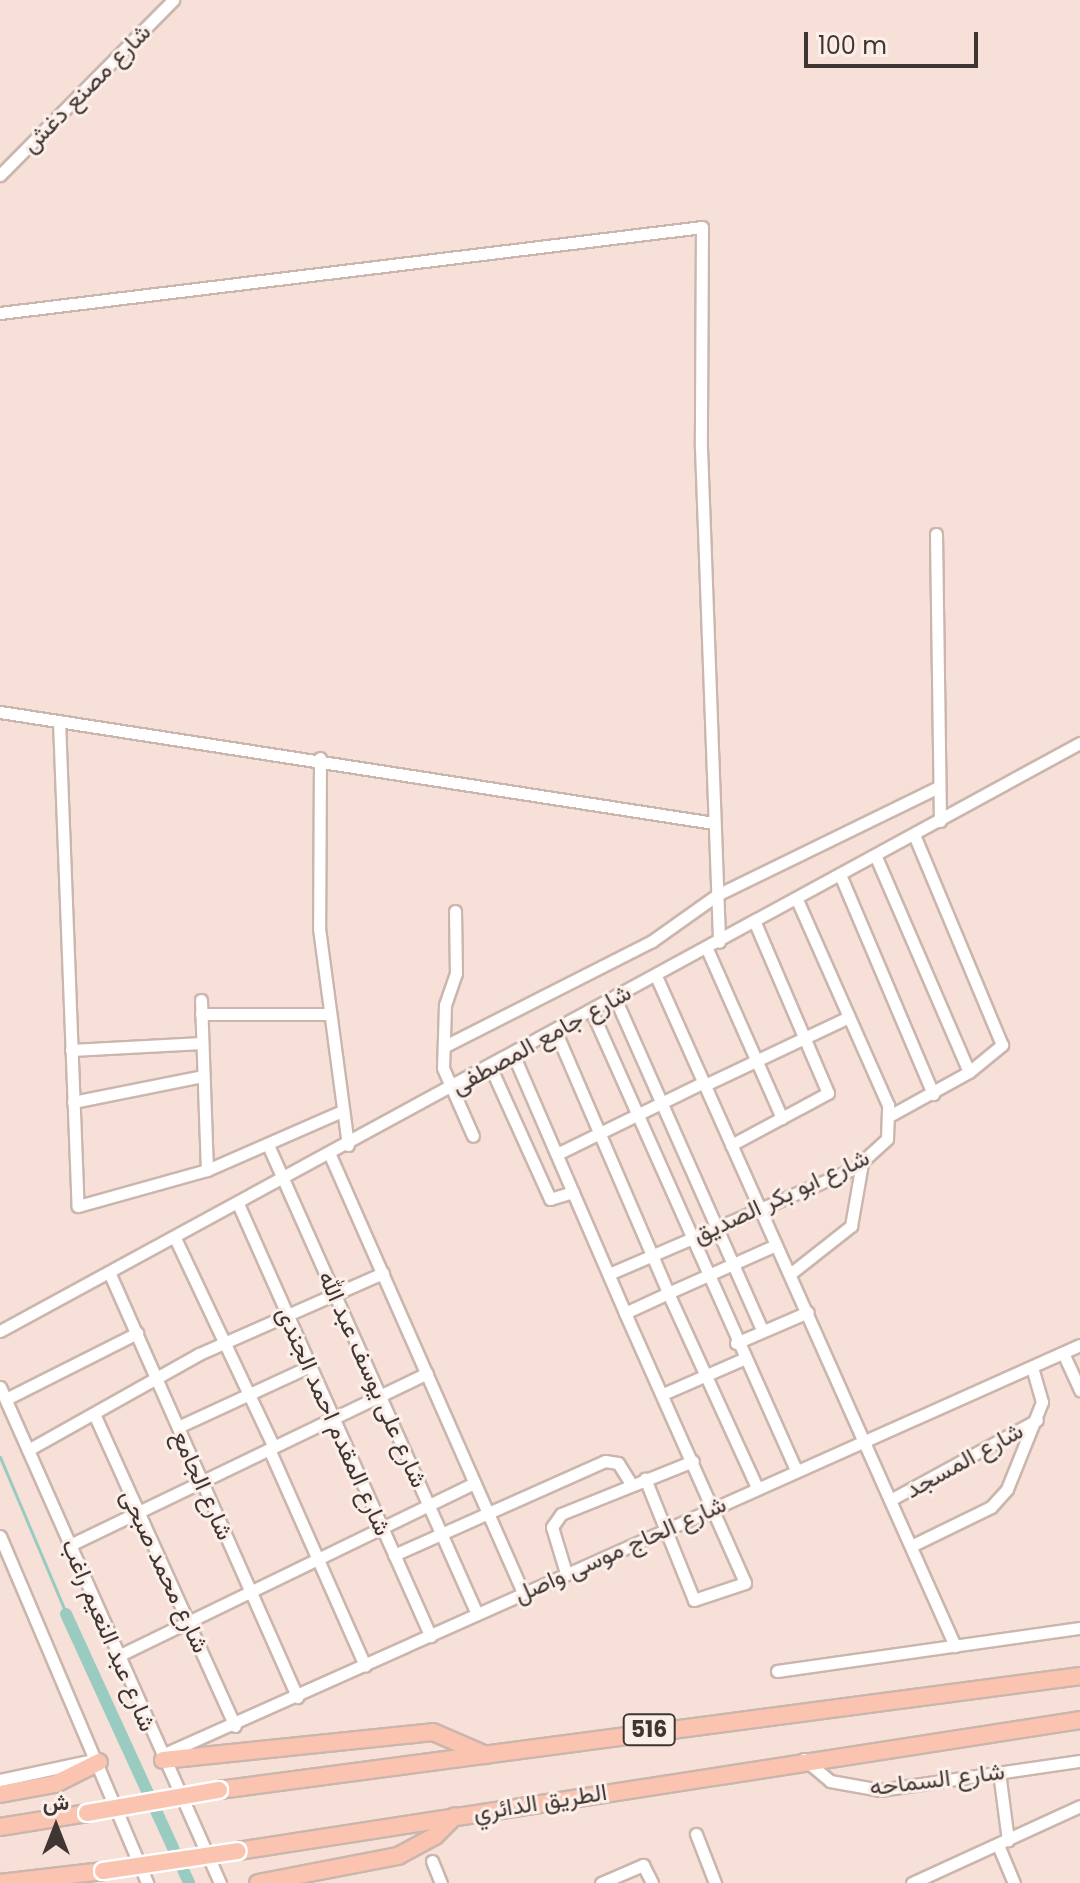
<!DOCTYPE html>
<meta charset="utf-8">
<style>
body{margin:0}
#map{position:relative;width:1080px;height:1883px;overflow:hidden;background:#f6e0d7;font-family:Poppins,Vazirmatn,sans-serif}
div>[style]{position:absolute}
.stream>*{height:3px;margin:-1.5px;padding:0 1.5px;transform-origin:1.5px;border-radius:1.5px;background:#99cbc0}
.canal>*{height:12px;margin:-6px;padding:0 6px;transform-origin:6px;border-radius:6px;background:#99cbc0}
.roads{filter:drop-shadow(2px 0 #cbb6ae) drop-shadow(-2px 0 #cbb6ae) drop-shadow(0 2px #cbb6ae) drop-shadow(0 -2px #cbb6ae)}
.minor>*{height:11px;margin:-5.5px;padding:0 5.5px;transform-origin:5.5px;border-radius:5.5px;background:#fff}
.highway>*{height:16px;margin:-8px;padding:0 8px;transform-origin:8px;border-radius:8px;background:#fbc4b0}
.bridges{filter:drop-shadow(2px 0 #fff) drop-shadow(-2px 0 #fff) drop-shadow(0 2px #fff) drop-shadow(0 -2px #fff)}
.highway-bridge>*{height:16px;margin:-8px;padding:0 8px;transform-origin:8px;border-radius:8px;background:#fbc4b0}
span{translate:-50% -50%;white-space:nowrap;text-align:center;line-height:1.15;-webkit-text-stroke:6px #fcefea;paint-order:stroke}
.shield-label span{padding:2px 6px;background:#fcefea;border:2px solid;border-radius:6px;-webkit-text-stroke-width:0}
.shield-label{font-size:22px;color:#3f3633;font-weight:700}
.street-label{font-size:24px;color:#3f3633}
.north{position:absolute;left:16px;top:1787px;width:80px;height:80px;-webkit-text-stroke:6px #fcefea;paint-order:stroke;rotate:0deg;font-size:22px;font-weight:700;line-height:32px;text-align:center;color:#3f3633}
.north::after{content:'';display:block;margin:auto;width:28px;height:36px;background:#3f3633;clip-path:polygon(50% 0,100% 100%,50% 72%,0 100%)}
.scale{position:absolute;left:804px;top:32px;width:174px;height:36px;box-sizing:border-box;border:4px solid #3f3633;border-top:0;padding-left:10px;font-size:24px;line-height:28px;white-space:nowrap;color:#3f3633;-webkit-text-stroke:6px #fcefea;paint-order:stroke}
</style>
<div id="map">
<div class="stream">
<div style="left:0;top:1457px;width:182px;rotate:67.1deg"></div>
</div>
<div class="canal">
<div style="left:66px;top:1614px;width:296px;rotate:65.4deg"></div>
</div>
<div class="roads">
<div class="minor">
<div style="left:0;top:175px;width:246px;rotate:-45.3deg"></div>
<div style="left:0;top:313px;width:707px;rotate:-6.98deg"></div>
<div style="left:702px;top:227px;width:221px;rotate:90.3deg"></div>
<div style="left:701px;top:448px;width:494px;rotate:87.9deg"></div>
<div style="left:936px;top:534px;width:287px;rotate:89.2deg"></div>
<div style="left:0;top:712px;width:723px;rotate:8.84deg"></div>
<div style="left:59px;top:721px;width:485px;rotate:87.8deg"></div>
<div style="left:78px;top:1206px;width:134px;rotate:-15.6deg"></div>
<div style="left:207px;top:1170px;width:145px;rotate:-23.6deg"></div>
<div style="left:320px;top:758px;width:170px;rotate:90.3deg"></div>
<div style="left:319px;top:928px;width:219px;rotate:82.4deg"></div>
<div style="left:876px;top:857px;width:234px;rotate:66.6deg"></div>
<div style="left:841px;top:877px;width:236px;rotate:67deg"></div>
<div style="left:455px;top:911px;width:62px;rotate:89.1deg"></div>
<div style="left:456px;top:973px;width:34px;rotate:109deg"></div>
<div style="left:445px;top:1005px;width:63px;rotate:91.8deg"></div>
<div style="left:443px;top:1068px;width:74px;rotate:66.2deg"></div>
<div style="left:707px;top:949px;width:185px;rotate:66.1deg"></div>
<div style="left:656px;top:976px;width:734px;rotate:65.95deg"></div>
<div style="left:615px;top:998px;width:363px;rotate:66.1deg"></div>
<div style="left:201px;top:1000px;width:170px;rotate:88deg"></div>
<div style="left:591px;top:1010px;width:504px;rotate:65.98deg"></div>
<div style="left:201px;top:1014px;width:127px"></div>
<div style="left:555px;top:1030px;width:286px;rotate:66.7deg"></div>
<div style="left:668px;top:1293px;width:118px;rotate:-24deg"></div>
<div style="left:445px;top:1046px;width:232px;rotate:-26.9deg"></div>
<div style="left:652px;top:941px;width:80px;rotate:-35.3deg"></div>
<div style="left:717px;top:895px;width:246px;rotate:-26deg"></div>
<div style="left:71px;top:1050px;width:131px;rotate:-3.1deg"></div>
<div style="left:513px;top:1054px;width:282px;rotate:66.6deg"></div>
<div style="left:625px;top:1313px;width:47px;rotate:-24.9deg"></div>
<div style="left:668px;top:1293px;width:213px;rotate:65.4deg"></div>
<div style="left:490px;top:1066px;width:146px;rotate:65.7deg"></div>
<div style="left:550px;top:1199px;width:24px;rotate:-17deg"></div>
<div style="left:705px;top:1085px;width:159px;rotate:-25.3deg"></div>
<div style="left:73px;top:1102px;width:133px;rotate:-11.3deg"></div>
<div style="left:891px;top:1115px;width:89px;rotate:-28.9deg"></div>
<div style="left:969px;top:1072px;width:43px;rotate:-39.3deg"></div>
<div style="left:1002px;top:1045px;width:228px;rotate:-112.7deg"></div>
<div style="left:268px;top:1145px;width:513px;rotate:65.98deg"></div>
<div style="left:731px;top:1145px;width:110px;rotate:-28.2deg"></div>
<div style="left:828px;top:1093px;width:185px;rotate:-113.2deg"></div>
<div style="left:557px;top:1154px;width:164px;rotate:-26.1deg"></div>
<div style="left:330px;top:1155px;width:479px;rotate:66.2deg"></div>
<div style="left:239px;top:1206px;width:471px;rotate:66deg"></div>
<div style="left:175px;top:1238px;width:231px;rotate:64.7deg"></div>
<div style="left:109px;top:1272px;width:465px;rotate:66.1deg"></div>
<div style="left:609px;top:1274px;width:268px;rotate:-23.3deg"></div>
<div style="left:855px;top:1168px;width:43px;rotate:-42.2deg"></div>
<div style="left:887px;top:1139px;width:34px;rotate:-88deg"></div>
<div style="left:888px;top:1105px;width:224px;rotate:-113.9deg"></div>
<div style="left:790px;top:1274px;width:78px;rotate:-38.2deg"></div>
<div style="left:851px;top:1226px;width:64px;rotate:-80.1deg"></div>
<div style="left:625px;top:1313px;width:295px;rotate:66deg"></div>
<div style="left:745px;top:1583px;width:54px;rotate:161.6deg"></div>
<div style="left:694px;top:1600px;width:131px;rotate:-112deg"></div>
<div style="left:0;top:1331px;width:1230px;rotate:-28.57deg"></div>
<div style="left:736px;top:1343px;width:78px;rotate:-23.3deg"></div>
<div style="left:1063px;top:1353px;width:41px;rotate:65.3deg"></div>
<div style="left:0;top:1387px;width:543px;rotate:66.08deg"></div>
<div style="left:663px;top:1394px;width:87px;rotate:-23.6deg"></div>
<div style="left:6px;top:1399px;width:147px;rotate:-26.7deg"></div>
<div style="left:95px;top:1416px;width:340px;rotate:65.7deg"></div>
<div style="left:178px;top:1427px;width:145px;rotate:-24.8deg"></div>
<div style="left:269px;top:1449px;width:237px;rotate:66.1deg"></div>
<div style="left:28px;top:1450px;width:196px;rotate:-29.3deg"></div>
<div style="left:199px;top:1354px;width:201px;rotate:-23.8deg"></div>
<div style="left:892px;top:1499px;width:165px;rotate:-28.6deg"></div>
<div style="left:0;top:1536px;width:377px;rotate:67deg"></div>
<div style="left:70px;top:1545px;width:396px;rotate:-25.7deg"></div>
<div style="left:911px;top:1546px;width:89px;rotate:-26deg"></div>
<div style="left:991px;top:1507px;width:24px;rotate:-48deg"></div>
<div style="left:1007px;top:1489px;width:94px;rotate:-68.1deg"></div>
<div style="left:1042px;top:1402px;width:36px;rotate:-106deg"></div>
<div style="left:394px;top:1555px;width:231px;rotate:-24deg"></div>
<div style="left:605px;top:1461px;width:13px;rotate:9deg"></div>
<div style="left:618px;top:1463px;width:25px;rotate:58deg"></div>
<div style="left:566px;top:1573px;width:48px;rotate:-106.9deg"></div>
<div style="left:552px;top:1527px;width:16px;rotate:-55deg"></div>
<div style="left:561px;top:1514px;width:142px;rotate:-21.9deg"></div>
<div style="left:118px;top:1656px;width:396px;rotate:-25.9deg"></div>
<div style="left:777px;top:1671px;width:306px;rotate:-8.1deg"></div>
<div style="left:162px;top:1755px;width:1005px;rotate:-24.07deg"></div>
<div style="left:804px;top:1759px;width:34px;rotate:40deg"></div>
<div style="left:830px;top:1781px;width:51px;rotate:10.2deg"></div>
<div style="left:880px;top:1790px;width:202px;rotate:-8.3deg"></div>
<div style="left:999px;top:1772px;width:69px;rotate:82.5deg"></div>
<div style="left:0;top:1780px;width:91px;rotate:-12.1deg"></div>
<div style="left:696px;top:1834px;width:53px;rotate:68.8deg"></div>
<div style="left:998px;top:1845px;width:41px;rotate:67.2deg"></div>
<div style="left:432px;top:1861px;width:24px;rotate:68deg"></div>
<div style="left:601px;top:1883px;width:46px;rotate:-23.2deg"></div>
<div style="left:643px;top:1865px;width:20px;rotate:63deg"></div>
<div style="left:912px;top:1883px;width:185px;rotate:-24.6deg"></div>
</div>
<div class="highway">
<div style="left:163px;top:1760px;width:271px;rotate:-5.9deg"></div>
<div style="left:433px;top:1732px;width:58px;rotate:23.5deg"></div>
<div style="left:219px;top:1790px;width:869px;rotate:-7.54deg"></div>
<div style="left:0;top:1794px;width:56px;rotate:-10.3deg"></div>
<div style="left:55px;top:1784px;width:49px;rotate:-26.6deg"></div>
<div style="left:0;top:1827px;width:88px;rotate:-9.1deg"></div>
<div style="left:238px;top:1851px;width:852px;rotate:-8.84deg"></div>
<div style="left:0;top:1883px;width:104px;rotate:-6.6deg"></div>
<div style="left:258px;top:1883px;width:143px;rotate:-10.9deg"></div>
<div style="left:398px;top:1856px;width:42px;rotate:-28.4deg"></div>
<div style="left:435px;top:1836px;width:28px;rotate:-45deg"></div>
</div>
</div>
<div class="bridges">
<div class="highway-bridge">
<div style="left:87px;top:1813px;width:134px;rotate:-9.9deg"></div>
<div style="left:103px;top:1871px;width:136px;rotate:-8.4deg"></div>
</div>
</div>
<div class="shield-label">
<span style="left:649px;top:1730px">516</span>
</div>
<div class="street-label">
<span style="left:86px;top:88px;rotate:-45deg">شارع مصنع دغش</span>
<span style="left:541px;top:1039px;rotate:-29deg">شارع جامع المصطفى</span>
<span style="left:781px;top:1196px;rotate:-25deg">شارع ابو بكر الصديق</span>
<span style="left:373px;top:1379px;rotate:66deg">شارع على يوسف عبد الله</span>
<span style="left:334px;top:1421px;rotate:66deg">شارع المقدم احمد الجندى</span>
<span style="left:964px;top:1460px;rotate:-29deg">شارع المسجد</span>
<span style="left:203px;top:1485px;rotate:66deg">شارع الجامع</span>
<span style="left:620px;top:1549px;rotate:-24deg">شارع الحاج موسى واصل</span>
<span style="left:165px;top:1571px;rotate:65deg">شارع محمد صبحى</span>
<span style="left:109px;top:1635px;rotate:67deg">شارع عبد النعيم راغب</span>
<span style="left:937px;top:1779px;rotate:-7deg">شارع السماحه</span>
<span style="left:540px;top:1802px;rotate:-9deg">الطريق الدائري</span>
</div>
<div class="north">ش</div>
<div class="scale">100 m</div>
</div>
